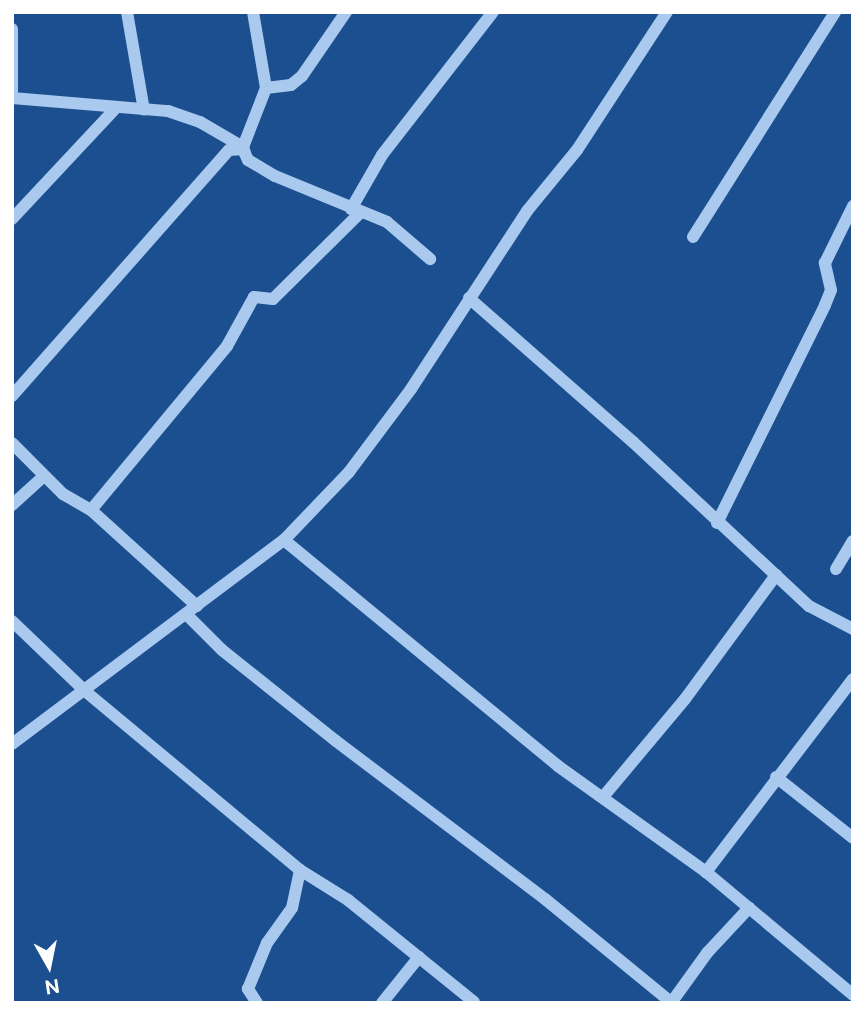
<!DOCTYPE html>
<style>
body{margin:0}
#map{position:relative;width:865px;height:1015px;overflow:hidden;background:#1b4f8f;font-family:"Public Sans",sans-serif}
div>[style]{position:absolute}
.minor>*{height:12px;margin:-6px;padding:0 6px;transform-origin:6px;border-radius:6px;background:#a9c9ee}
span{translate:-50% -50%;white-space:nowrap;text-align:center;line-height:1.15;-webkit-text-stroke:6px #1b4f8f;paint-order:stroke}
.frame{position:absolute;inset:0;border:14px solid #fff;pointer-events:none}
.north{position:absolute;left:14px;top:931px;width:70px;height:70px;-webkit-text-stroke:5px #1b4f8f;paint-order:stroke;rotate:171deg;font-size:19px;font-weight:700;line-height:28px;text-align:center;color:#fff}
.north::after{content:'';display:block;margin:auto;width:24px;height:32px;background:#fff;clip-path:polygon(50% 0,100% 100%,50% 72%,0 100%)}
</style>
<div id="map">
<div class="minor">
<div style="left:127px;top:12px;width:99px;rotate:80.2deg"></div>
<div style="left:12px;top:29px;width:62px;rotate:90deg"></div>
<div style="left:266px;top:88px;width:25px;rotate:-7deg"></div>
<div style="left:291px;top:85px;width:14px;rotate:-39deg"></div>
<div style="left:302px;top:76px;width:78px;rotate:-55.5deg"></div>
<div style="left:12px;top:98px;width:157px;rotate:4.8deg"></div>
<div style="left:168px;top:111px;width:34px;rotate:19deg"></div>
<div style="left:200px;top:122px;width:50px;rotate:30.2deg"></div>
<div style="left:245px;top:153px;width:6px;rotate:-108deg"></div>
<div style="left:243px;top:147px;width:63px;rotate:-68.7deg"></div>
<div style="left:266px;top:88px;width:77px;rotate:-99.7deg"></div>
<div style="left:351px;top:209px;width:62px;rotate:-60.1deg"></div>
<div style="left:382px;top:155px;width:181px;rotate:-52.2deg"></div>
<div style="left:12px;top:219px;width:152px;rotate:-46.9deg"></div>
<div style="left:693px;top:237px;width:266px;rotate:-57.7deg"></div>
<div style="left:469px;top:298px;width:218px;rotate:41.3deg"></div>
<div style="left:633px;top:442px;width:241px;rotate:43deg"></div>
<div style="left:809px;top:606px;width:50px;rotate:27.6deg"></div>
<div style="left:12px;top:396px;width:328px;rotate:-48.6deg"></div>
<div style="left:229px;top:150px;width:14px;rotate:-4deg"></div>
<div style="left:243px;top:149px;width:12px;rotate:66deg"></div>
<div style="left:248px;top:160px;width:31px;rotate:31deg"></div>
<div style="left:275px;top:176px;width:121px;rotate:22.3deg"></div>
<div style="left:387px;top:222px;width:57px;rotate:40.7deg"></div>
<div style="left:12px;top:443px;width:72px;rotate:45deg"></div>
<div style="left:63px;top:494px;width:32px;rotate:30deg"></div>
<div style="left:91px;top:510px;width:143px;rotate:42.2deg"></div>
<div style="left:12px;top:505px;width:43px;rotate:-42.2deg"></div>
<div style="left:91px;top:510px;width:213px;rotate:-50.3deg"></div>
<div style="left:227px;top:346px;width:56px;rotate:-61.1deg"></div>
<div style="left:254px;top:297px;width:19px;rotate:6deg"></div>
<div style="left:273px;top:299px;width:122px;rotate:-44.7deg"></div>
<div style="left:717px;top:523px;width:243px;rotate:-63.6deg"></div>
<div style="left:825px;top:305px;width:16px;rotate:-68deg"></div>
<div style="left:831px;top:290px;width:28px;rotate:-103deg"></div>
<div style="left:825px;top:263px;width:64px;rotate:-63.8deg"></div>
<div style="left:284px;top:540px;width:355px;rotate:39.5deg"></div>
<div style="left:558px;top:766px;width:182px;rotate:35.6deg"></div>
<div style="left:836px;top:569px;width:33px;rotate:-59deg"></div>
<div style="left:186px;top:614px;width:51px;rotate:45deg"></div>
<div style="left:222px;top:650px;width:146px;rotate:38.6deg"></div>
<div style="left:336px;top:741px;width:262px;rotate:37.1deg"></div>
<div style="left:545px;top:899px;width:164px;rotate:39.3deg"></div>
<div style="left:12px;top:621px;width:101px;rotate:43.8deg"></div>
<div style="left:85px;top:691px;width:280px;rotate:39.8deg"></div>
<div style="left:300px;top:870px;width:57px;rotate:32deg"></div>
<div style="left:348px;top:900px;width:162px;rotate:39deg"></div>
<div style="left:853px;top:679px;width:243px;rotate:127.3deg"></div>
<div style="left:706px;top:872px;width:192px;rotate:39.9deg"></div>
<div style="left:12px;top:744px;width:340px;rotate:-36.9deg"></div>
<div style="left:284px;top:540px;width:94px;rotate:-46.3deg"></div>
<div style="left:349px;top:472px;width:104px;rotate:-53.2deg"></div>
<div style="left:411px;top:389px;width:212px;rotate:-56.9deg"></div>
<div style="left:527px;top:211px;width:79px;rotate:-50.7deg"></div>
<div style="left:577px;top:150px;width:165px;rotate:-56.9deg"></div>
<div style="left:776px;top:777px;width:98px;rotate:38.4deg"></div>
<div style="left:603px;top:797px;width:128px;rotate:-50.1deg"></div>
<div style="left:685px;top:699px;width:154px;rotate:-53.7deg"></div>
<div style="left:257px;top:1003px;width:17px;rotate:-123deg"></div>
<div style="left:248px;top:989px;width:50px;rotate:-67.6deg"></div>
<div style="left:267px;top:943px;width:43px;rotate:-54.5deg"></div>
<div style="left:292px;top:908px;width:39px;rotate:-78deg"></div>
<div style="left:382px;top:1003px;width:59px;rotate:-51.2deg"></div>
<div style="left:671px;top:1003px;width:62px;rotate:-54.2deg"></div>
<div style="left:707px;top:953px;width:62px;rotate:-47deg"></div>
</div>
<div class="frame"></div>
<div class="north">N</div>
</div>
